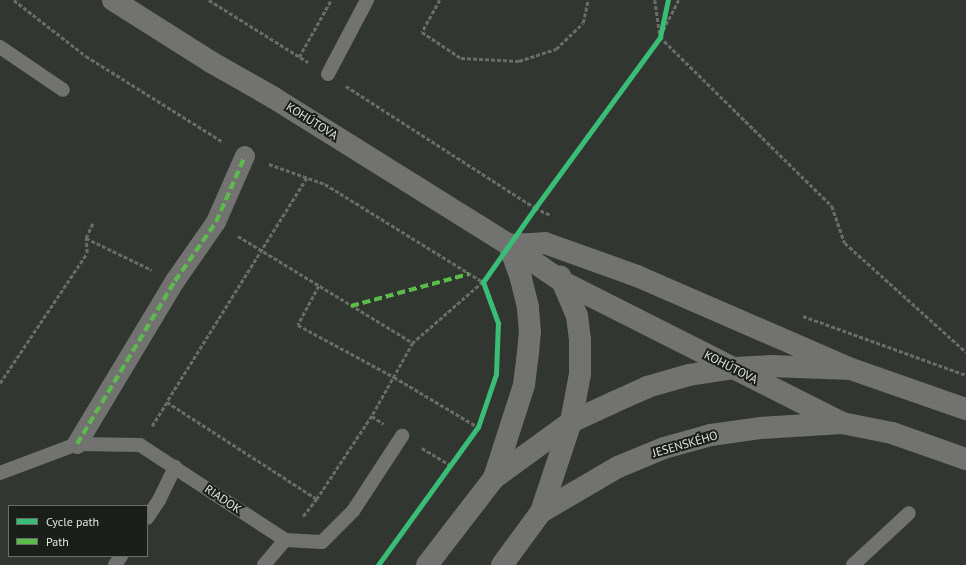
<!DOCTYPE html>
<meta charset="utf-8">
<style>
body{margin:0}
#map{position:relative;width:966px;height:565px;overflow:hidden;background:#323631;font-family:"PT Sans",sans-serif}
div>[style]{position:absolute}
.path>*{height:2.5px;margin-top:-1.25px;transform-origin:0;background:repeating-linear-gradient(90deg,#6b6c6a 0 4px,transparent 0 6px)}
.service>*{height:14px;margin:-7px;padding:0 7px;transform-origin:7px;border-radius:7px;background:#727371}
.pedestrian>*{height:20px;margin:-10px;padding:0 10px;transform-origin:10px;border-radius:10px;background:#727371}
.primary>*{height:22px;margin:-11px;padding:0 11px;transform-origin:11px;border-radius:11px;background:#727371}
.quiet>*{height:4px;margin-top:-2px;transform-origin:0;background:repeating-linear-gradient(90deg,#5cbc4b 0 8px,transparent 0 12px)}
.cycleway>*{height:5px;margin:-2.5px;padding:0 2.5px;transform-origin:2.5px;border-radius:2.5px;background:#3abd76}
span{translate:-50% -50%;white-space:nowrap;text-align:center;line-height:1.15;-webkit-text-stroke:4px #1b1f1a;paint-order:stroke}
.street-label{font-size:12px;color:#e1e6df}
.legend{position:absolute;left:8px;top:505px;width:140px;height:52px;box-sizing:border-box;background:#1b1f1a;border:1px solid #6a6f69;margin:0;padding:5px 7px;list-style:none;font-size:12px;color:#e1e6df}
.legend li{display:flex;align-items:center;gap:8px;height:20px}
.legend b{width:20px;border:1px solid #6a6f69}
</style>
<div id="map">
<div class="path">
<div style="left:14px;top:0;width:91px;rotate:37.9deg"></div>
<div style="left:86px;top:56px;width:162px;rotate:32.1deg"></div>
<div style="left:209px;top:0;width:117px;rotate:32.1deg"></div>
<div style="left:440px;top:0;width:37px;rotate:119deg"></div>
<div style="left:422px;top:32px;width:47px;rotate:33.7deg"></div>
<div style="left:461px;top:58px;width:58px;rotate:3deg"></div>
<div style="left:519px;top:61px;width:39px;rotate:-18deg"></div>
<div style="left:556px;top:49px;width:37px;rotate:-44deg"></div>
<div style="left:583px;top:23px;width:24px;rotate:-78deg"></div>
<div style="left:655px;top:0;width:37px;rotate:82deg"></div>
<div style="left:679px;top:0;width:42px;rotate:117.2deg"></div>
<div style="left:660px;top:37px;width:241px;rotate:44.5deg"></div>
<div style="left:832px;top:206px;width:39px;rotate:71deg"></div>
<div style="left:845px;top:243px;width:163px;rotate:42deg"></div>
<div style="left:299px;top:57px;width:65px;rotate:-60.7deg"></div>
<div style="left:346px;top:86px;width:225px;rotate:32.8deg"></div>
<div style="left:535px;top:208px;width:17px;rotate:24deg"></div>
<div style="left:269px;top:164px;width:59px;rotate:19.7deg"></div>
<div style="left:325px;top:184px;width:186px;rotate:31.8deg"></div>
<div style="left:483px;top:282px;width:93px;rotate:138.9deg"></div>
<div style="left:413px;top:343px;width:84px;rotate:119.3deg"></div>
<div style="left:372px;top:416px;width:100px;rotate:123.5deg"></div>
<div style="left:317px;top:499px;width:24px;rotate:128deg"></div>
<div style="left:307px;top:178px;width:264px;rotate:122deg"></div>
<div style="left:167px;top:402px;width:179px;rotate:32.9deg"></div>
<div style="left:238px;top:236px;width:205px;rotate:31.4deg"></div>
<div style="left:86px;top:238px;width:73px;rotate:25.9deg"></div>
<div style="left:319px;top:286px;width:44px;rotate:118.3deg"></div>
<div style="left:298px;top:325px;width:109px;rotate:28.4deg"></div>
<div style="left:394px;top:377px;width:98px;rotate:30.8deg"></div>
<div style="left:803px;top:316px;width:173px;rotate:19.9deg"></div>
<div style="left:0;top:383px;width:156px;rotate:-56.2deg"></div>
<div style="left:87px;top:253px;width:15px;rotate:-94deg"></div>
<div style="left:86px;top:238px;width:17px;rotate:-66deg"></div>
<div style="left:372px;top:416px;width:14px;rotate:34deg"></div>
<div style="left:152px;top:426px;width:28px;rotate:-58deg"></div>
<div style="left:422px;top:448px;width:33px;rotate:31deg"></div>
</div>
<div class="service">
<div style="left:0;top:47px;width:76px;rotate:34.3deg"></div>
<div style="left:328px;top:74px;width:84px;rotate:-62.2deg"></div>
<div style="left:0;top:473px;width:82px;rotate:-20.6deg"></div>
<div style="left:77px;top:444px;width:63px;rotate:0.9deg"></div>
<div style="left:140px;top:445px;width:173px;rotate:33.2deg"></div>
<div style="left:285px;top:540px;width:37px;rotate:3deg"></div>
<div style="left:322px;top:542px;width:44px;rotate:-45deg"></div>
<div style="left:353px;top:511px;width:90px;rotate:-56.8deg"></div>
<div style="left:147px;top:518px;width:22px;rotate:-56deg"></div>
<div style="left:159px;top:500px;width:37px;rotate:-64deg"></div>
<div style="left:115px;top:565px;width:11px;rotate:-56deg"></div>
<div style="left:264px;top:565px;width:33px;rotate:-50deg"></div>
<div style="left:853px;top:565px;width:76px;rotate:-42.9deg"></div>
</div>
<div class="pedestrian">
<div style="left:77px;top:444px;width:190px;rotate:-59deg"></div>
<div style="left:175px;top:281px;width:72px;rotate:-55.2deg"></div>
<div style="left:216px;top:222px;width:72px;rotate:-66.3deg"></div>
</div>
<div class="primary">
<div style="left:113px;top:0;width:116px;rotate:32.3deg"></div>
<div style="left:211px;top:62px;width:73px;rotate:29.7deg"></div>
<div style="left:274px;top:98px;width:277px;rotate:32deg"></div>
<div style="left:509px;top:245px;width:65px;rotate:34.4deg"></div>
<div style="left:563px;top:282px;width:313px;rotate:26.8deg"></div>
<div style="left:842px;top:423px;width:51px;rotate:11.3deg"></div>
<div style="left:892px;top:433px;width:78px;rotate:19.4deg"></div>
<div style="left:509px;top:245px;width:36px;rotate:-3deg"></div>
<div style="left:545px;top:243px;width:98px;rotate:19.7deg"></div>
<div style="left:637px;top:276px;width:233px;rotate:23.5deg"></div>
<div style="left:851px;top:369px;width:122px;rotate:19.2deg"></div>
<div style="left:494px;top:478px;width:98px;rotate:-72.1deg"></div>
<div style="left:524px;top:385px;width:32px;rotate:-83deg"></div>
<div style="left:528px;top:353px;width:21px;rotate:-85deg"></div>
<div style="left:530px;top:332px;width:25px;rotate:-95deg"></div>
<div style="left:528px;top:307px;width:30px;rotate:-104deg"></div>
<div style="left:521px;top:278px;width:35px;rotate:-110deg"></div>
<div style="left:541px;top:512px;width:89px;rotate:-30.3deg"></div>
<div style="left:618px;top:467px;width:50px;rotate:-22.4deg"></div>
<div style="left:664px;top:448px;width:49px;rotate:-15.5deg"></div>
<div style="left:711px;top:435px;width:49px;rotate:-8.1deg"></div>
<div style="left:760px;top:428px;width:82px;rotate:-3.5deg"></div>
<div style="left:427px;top:565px;width:110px;rotate:-52.4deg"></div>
<div style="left:494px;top:478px;width:95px;rotate:-36deg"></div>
<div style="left:571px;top:422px;width:47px;rotate:-24.9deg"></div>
<div style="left:614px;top:402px;width:36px;rotate:-24deg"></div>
<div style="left:647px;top:387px;width:44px;rotate:-15.9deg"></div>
<div style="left:689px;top:375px;width:46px;rotate:-8.8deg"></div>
<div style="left:734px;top:368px;width:36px;rotate:-3deg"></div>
<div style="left:770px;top:366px;width:81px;rotate:2.1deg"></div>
<div style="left:502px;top:565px;width:66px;rotate:-53.7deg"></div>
<div style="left:541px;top:512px;width:95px;rotate:-71.6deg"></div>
<div style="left:571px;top:422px;width:49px;rotate:-79.4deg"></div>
<div style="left:580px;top:374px;width:34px;rotate:-90deg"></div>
<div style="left:580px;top:340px;width:24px;rotate:-97deg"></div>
<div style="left:577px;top:316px;width:43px;rotate:-113deg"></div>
</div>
<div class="quiet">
<div style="left:351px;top:306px;width:122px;rotate:-15.2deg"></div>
<div style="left:77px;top:444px;width:190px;rotate:-59deg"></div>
<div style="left:175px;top:281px;width:72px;rotate:-55.2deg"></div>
<div style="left:216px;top:222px;width:72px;rotate:-66.3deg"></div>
</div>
<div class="cycleway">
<div style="left:378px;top:565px;width:170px;rotate:-54.1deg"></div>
<div style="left:478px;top:427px;width:56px;rotate:-71.2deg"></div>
<div style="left:496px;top:374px;width:51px;rotate:-87.8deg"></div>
<div style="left:498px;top:323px;width:44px;rotate:-110.1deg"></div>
<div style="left:483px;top:282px;width:90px;rotate:-54.9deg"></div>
<div style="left:535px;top:208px;width:212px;rotate:-53.8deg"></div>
<div style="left:660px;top:37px;width:38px;rotate:-78deg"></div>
</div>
<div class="street-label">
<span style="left:312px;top:121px;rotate:32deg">KOHÚTOVA</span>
<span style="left:731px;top:367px;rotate:27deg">KOHÚTOVA</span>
<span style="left:685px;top:444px;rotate:-16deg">JESENSKÉHO</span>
<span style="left:223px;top:499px;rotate:34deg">RIADOK</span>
</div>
<ul class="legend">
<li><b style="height:5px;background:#3abd76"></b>Cycle path</li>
<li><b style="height:5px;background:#5cbc4b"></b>Path</li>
</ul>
</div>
